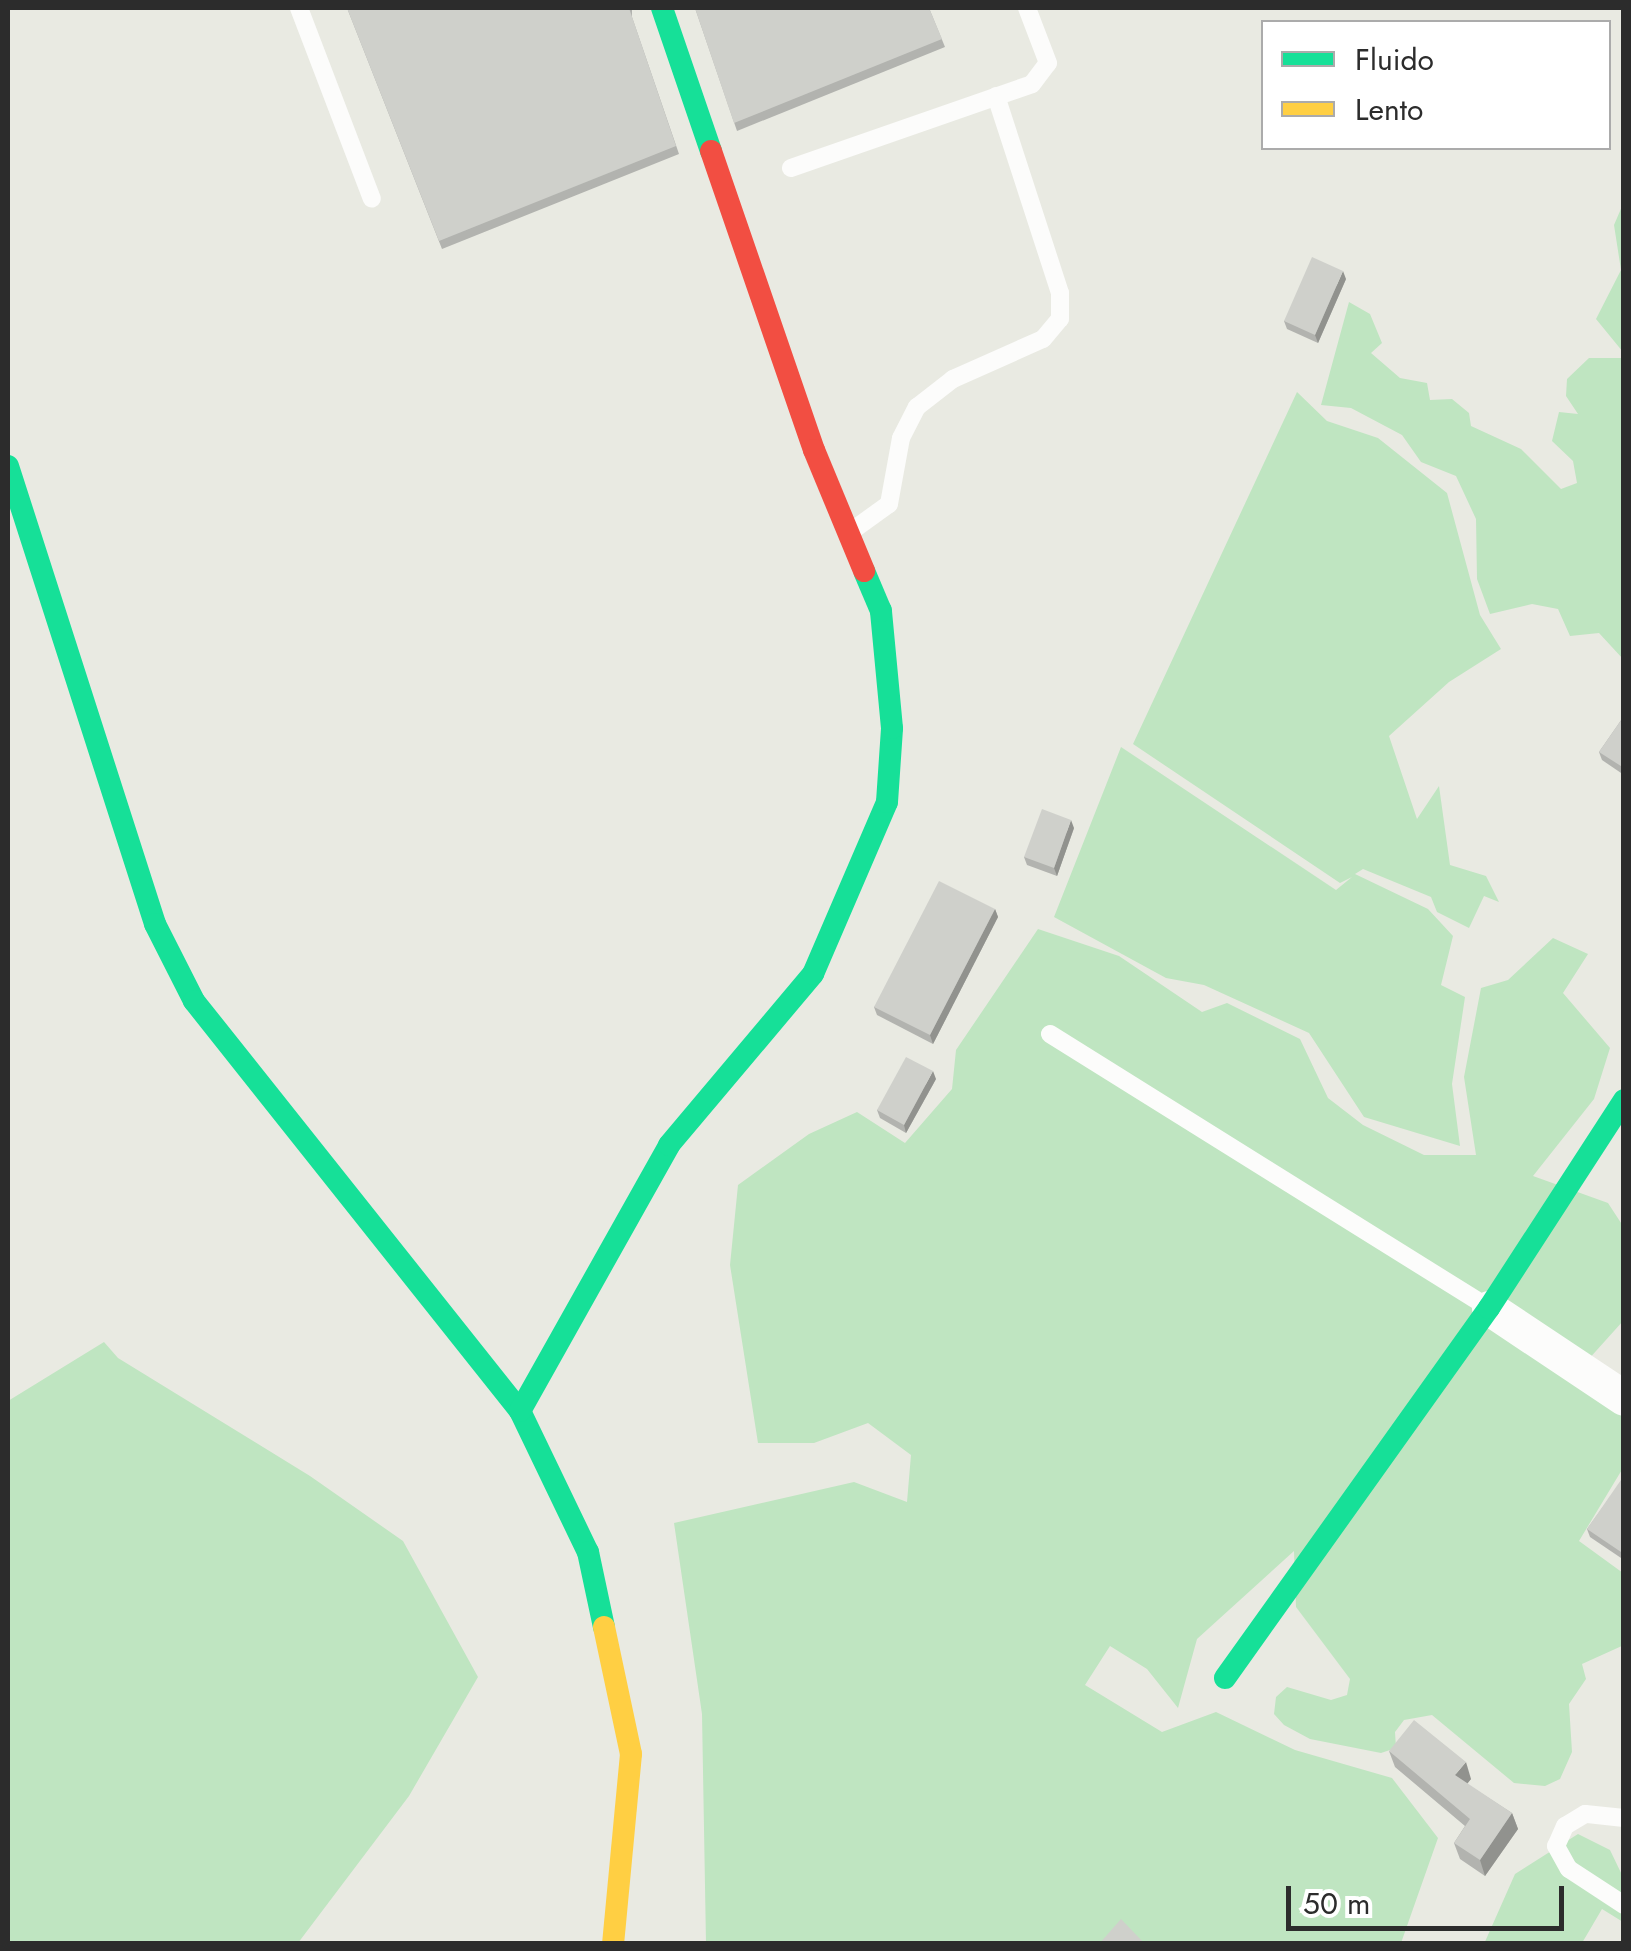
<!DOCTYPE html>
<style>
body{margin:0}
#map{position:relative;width:1631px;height:1951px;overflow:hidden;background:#e9eae2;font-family:Jost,sans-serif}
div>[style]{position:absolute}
.green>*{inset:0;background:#bfe5c1}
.lane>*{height:18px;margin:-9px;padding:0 9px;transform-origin:9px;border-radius:9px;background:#fcfcfb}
.street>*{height:35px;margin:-17.5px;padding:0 17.5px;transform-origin:17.5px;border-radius:17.5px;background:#fcfcfb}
.fast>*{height:22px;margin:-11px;padding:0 11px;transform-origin:11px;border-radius:11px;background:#16e098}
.slow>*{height:22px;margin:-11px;padding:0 11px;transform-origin:11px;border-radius:11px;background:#ffcf43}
.jam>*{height:22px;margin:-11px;padding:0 11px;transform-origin:11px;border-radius:11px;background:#f24e42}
.wall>*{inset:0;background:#b2b3af}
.shaded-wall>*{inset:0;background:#91928e}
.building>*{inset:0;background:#cfd0cb}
span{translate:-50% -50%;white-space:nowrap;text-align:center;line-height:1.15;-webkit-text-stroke:8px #fff;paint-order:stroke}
.frame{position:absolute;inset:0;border:10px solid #2c2c2c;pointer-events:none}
.legend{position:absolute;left:1261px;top:20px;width:350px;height:130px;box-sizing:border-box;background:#fff;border:2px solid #ababab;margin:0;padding:12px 18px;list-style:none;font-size:30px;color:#2c2c2c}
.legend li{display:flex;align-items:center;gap:20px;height:50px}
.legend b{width:50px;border:2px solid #ababab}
.scale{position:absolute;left:1286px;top:1886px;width:278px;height:45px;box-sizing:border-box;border:5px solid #2c2c2c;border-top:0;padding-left:12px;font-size:30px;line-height:35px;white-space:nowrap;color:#2c2c2c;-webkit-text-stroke:8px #fff;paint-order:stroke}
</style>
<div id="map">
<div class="green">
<div style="clip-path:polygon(1623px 204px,1623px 352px,1596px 319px,1621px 270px,1614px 225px)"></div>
<div style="clip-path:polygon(1349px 302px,1370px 314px,1382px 343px,1371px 353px,1400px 378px,1427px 383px,1430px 400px,1452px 399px,1469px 413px,1471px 426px,1521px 449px,1561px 489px,1577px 483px,1573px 461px,1552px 441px,1559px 412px,1578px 414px,1566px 396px,1567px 379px,1589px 358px,1623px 358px,1623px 659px,1599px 633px,1570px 636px,1558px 609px,1532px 604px,1490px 614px,1477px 579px,1476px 519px,1456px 476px,1421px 462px,1402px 435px,1351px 408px,1321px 405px)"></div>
<div style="clip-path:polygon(1297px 392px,1327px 421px,1378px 438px,1447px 493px,1480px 615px,1501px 649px,1449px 682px,1389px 736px,1417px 819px,1439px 786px,1450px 865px,1486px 876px,1499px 902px,1484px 896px,1469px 928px,1437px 912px,1431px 897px,1363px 869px,1355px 874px,1428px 909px,1453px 936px,1441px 985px,1465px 997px,1452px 1084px,1460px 1146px,1364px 1117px,1309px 1033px,1204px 985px,1166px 978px,1054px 917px,1121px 747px,1336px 890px,1352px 877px,1340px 883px,1133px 744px)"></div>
<div style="clip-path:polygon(1038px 929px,1119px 956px,1202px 1012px,1227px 1003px,1300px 1039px,1328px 1098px,1363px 1125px,1424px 1155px,1476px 1155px,1464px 1077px,1481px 988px,1508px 980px,1553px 938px,1588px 954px,1563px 993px,1610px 1048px,1594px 1099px,1533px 1176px,1608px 1203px,1623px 1226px,1623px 1321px,1587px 1361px,1623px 1396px,1623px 1468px,1579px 1541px,1623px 1573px,1624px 1645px,1582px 1664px,1586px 1679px,1569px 1704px,1572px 1752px,1560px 1779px,1545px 1786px,1514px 1783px,1432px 1715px,1404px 1720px,1395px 1732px,1396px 1748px,1381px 1753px,1310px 1739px,1284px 1725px,1274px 1714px,1276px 1697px,1287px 1687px,1331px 1700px,1347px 1695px,1350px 1679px,1296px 1607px,1294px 1551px,1197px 1639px,1178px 1708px,1147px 1669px,1110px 1646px,1085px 1685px,1162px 1732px,1216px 1712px,1295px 1750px,1392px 1778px,1438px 1838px,1401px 1943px,706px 1943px,702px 1714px,674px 1523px,854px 1482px,907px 1502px,911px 1455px,868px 1423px,814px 1443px,758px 1443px,730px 1265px,738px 1185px,809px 1134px,857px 1112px,905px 1143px,952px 1089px,956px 1050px)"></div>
<div style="clip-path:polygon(104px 1342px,118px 1358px,310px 1476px,403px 1541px,478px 1677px,409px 1796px,298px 1943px,8px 1943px,8px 1401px)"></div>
<div style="clip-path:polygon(1578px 1834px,1610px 1850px,1623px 1877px,1623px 1922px,1602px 1909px,1582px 1943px,1484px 1944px,1515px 1874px)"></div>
</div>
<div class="lane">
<div style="left:299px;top:8px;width:204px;rotate:69.1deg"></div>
<div style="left:791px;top:168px;width:255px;rotate:-19.2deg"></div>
<div style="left:1032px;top:84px;width:26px;rotate:-53deg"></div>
<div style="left:1048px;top:63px;width:59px;rotate:-110.9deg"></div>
<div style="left:853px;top:530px;width:44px;rotate:-35.8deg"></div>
<div style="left:889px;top:504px;width:67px;rotate:-79.7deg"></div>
<div style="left:901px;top:438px;width:35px;rotate:-63deg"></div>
<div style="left:917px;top:407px;width:46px;rotate:-37.9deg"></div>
<div style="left:953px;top:379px;width:98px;rotate:-24deg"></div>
<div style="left:1043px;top:339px;width:26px;rotate:-50deg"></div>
<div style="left:1060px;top:319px;width:26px;rotate:-90deg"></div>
<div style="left:1060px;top:293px;width:207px;rotate:-108deg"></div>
<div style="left:1050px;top:1034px;width:517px;rotate:31.97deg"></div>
<div style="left:1624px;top:1818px;width:39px;rotate:-174deg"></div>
<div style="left:1585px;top:1814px;width:23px;rotate:149deg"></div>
<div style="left:1565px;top:1826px;width:22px;rotate:114deg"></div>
<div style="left:1556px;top:1846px;width:26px;rotate:61deg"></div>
<div style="left:1569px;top:1869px;width:66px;rotate:33.2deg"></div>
</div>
<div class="street">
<div style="left:1489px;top:1308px;width:162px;rotate:33.7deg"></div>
</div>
<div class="fast">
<div style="left:662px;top:8px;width:151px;rotate:71.1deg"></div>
<div style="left:8px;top:466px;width:481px;rotate:72.2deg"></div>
<div style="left:155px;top:924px;width:86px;rotate:63.1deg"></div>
<div style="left:194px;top:1001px;width:524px;rotate:51.51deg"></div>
<div style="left:520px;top:1411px;width:157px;rotate:64.3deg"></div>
<div style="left:588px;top:1552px;width:77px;rotate:78deg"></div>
<div style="left:520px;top:1411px;width:305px;rotate:-60.7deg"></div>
<div style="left:669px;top:1145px;width:224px;rotate:-49.9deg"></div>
<div style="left:813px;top:974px;width:187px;rotate:-66.7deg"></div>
<div style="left:887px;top:802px;width:74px;rotate:-86.1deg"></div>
<div style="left:892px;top:728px;width:118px;rotate:-95.4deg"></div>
<div style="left:881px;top:611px;width:43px;rotate:-113deg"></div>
<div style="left:1225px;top:1678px;width:455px;rotate:-54.5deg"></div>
<div style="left:1489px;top:1308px;width:248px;rotate:-57deg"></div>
</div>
<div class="slow">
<div style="left:604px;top:1627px;width:130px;rotate:78deg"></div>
<div style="left:631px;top:1754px;width:191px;rotate:95.4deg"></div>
</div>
<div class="jam">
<div style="left:711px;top:151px;width:316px;rotate:71deg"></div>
<div style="left:814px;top:450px;width:131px;rotate:67.5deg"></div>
</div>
<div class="wall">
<div style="clip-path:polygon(347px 8px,632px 8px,632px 17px,679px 154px,442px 249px)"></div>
<div style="clip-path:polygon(695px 8px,929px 8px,945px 47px,737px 131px)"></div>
<div style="clip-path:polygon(1346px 279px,1318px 343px,1287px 329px,1284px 321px)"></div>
<div style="clip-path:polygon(1624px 716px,1624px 775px,1602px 760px,1599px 752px)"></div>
<div style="clip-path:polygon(1074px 828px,1057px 876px,1027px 865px,1024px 857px)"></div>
<div style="clip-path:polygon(995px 909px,998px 917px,933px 1044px,877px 1015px,874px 1007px)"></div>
<div style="clip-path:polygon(936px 1079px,906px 1133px,880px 1118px,877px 1110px)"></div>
<div style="clip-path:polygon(1624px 1478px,1624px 1560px,1590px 1537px,1587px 1529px)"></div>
<div style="clip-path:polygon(1389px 1751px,1471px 1779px,1467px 1784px,1512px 1813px,1518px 1829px,1485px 1876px,1460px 1859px,1454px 1843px,1465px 1826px,1395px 1767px)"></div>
</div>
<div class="shaded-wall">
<div style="clip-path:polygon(1343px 271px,1346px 279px,1318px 343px,1315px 335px)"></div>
<div style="clip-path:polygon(1071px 820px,1074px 828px,1057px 876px,1054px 868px)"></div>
<div style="clip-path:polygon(995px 909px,998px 917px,933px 1044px,930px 1035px)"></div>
<div style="clip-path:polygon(933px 1071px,936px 1079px,906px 1133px,904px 1125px)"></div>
<div style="clip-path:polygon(1466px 1762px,1471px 1779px,1461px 1791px,1455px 1775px)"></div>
<div style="clip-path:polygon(1512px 1813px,1518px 1829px,1485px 1876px,1480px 1860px)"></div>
</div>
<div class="building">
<div style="clip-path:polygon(347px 8px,629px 8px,676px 146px,439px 241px)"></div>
<div style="clip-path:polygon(695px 8px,929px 8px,942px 39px,734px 123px)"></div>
<div style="clip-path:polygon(1312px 257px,1343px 271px,1315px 335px,1284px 321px)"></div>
<div style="clip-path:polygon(1624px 716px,1624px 768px,1599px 752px)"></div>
<div style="clip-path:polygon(1042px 809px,1071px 820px,1054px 868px,1024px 857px)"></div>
<div style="clip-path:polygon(939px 881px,995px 909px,930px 1035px,874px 1007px)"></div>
<div style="clip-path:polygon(906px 1057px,933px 1071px,904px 1125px,877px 1110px)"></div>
<div style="clip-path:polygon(1623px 1477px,1624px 1478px,1624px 1554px,1587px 1529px)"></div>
<div style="clip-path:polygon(1414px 1720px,1466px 1762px,1455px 1775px,1512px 1813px,1480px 1860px,1454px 1843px,1470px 1819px,1389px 1751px)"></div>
<div style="clip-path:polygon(1121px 1919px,1145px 1944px,1099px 1944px)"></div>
</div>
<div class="frame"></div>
<ul class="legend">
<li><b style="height:12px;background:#16e098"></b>Fluido</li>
<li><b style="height:12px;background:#ffcf43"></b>Lento</li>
</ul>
<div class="scale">50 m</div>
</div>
